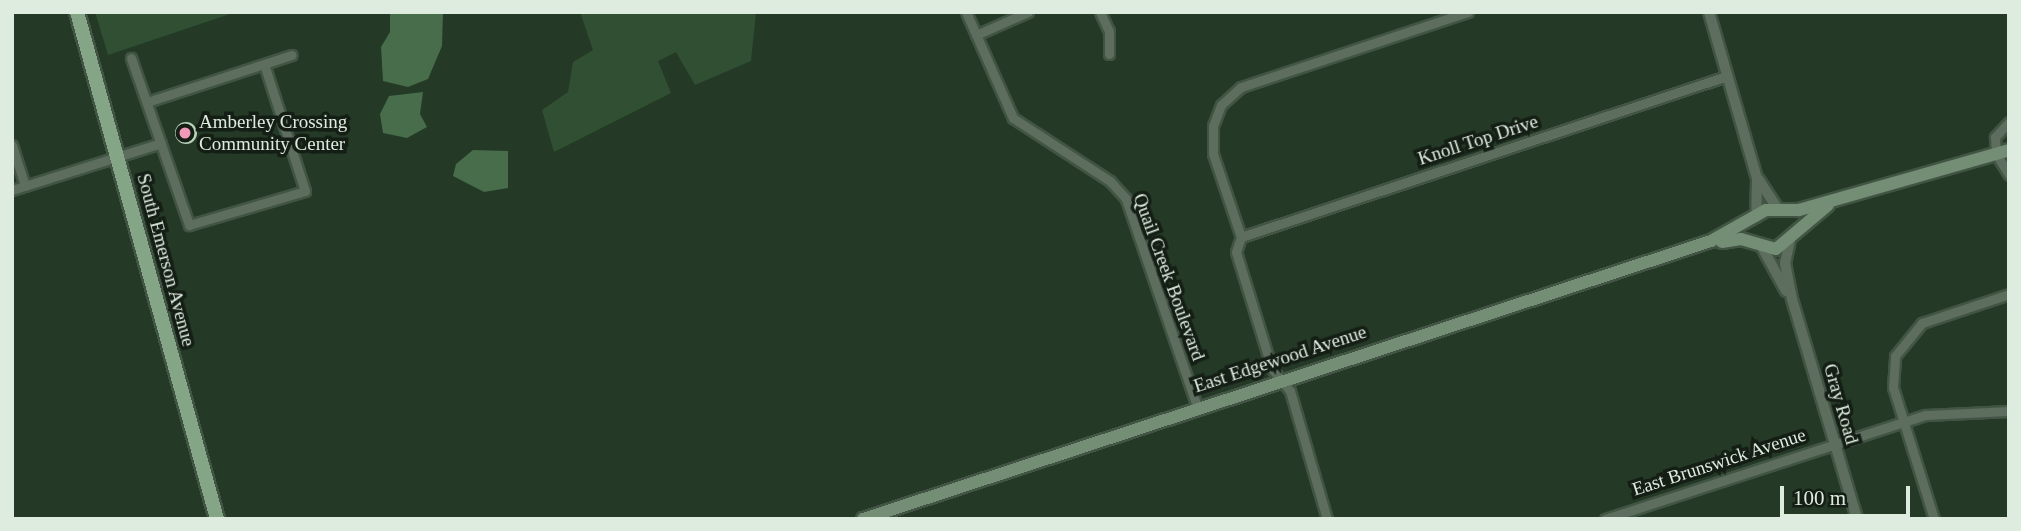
<!DOCTYPE html>
<style>
body{margin:0}
#map{position:relative;width:2021px;height:531px;overflow:hidden;background:#243926;font-family:Georgia,serif}
div>[style]{position:absolute}
.green>*{inset:0;background:#304f33}
.water>*{inset:0;background:#476d4a}
.building>*{inset:0;background:#bad4bc}
.round{border-radius:50%}
.roads{filter:drop-shadow(2px 0 #425544) drop-shadow(-2px 0 #425544) drop-shadow(0 2px #425544) drop-shadow(0 -2px #425544)}
.minor>*{height:9px;margin:-4.5px;padding:0 4.5px;transform-origin:4.5px;border-radius:4.5px;background:#5d6d5e}
.tertiary>*{height:10px;margin:-5px;padding:0 5px;transform-origin:5px;border-radius:5px;background:#5d6d5e}
.secondary>*{height:12px;margin:-6px;padding:0 6px;transform-origin:6px;border-radius:6px;background:#738e75}
.primary>*{height:14px;margin:-7px;padding:0 7px;transform-origin:7px;border-radius:7px;background:#84a686}
.dots>*{width:19px;height:19px;translate:-50% -50%;box-sizing:border-box;border:4px solid #141e15;border-radius:50%}
span{translate:-50% -50%;white-space:nowrap;text-align:center;line-height:1.15;-webkit-text-stroke:7px #141e15;paint-order:stroke}
.poi-label{font-size:19px;color:#deebdf}
.left{translate:0 -50%;text-align:left}
.street-label{font-size:19px;color:#deebdf}
.frame{position:absolute;inset:0;border:14px solid #deebdf;pointer-events:none}
.scale{position:absolute;left:1780px;top:486px;width:130px;height:32px;box-sizing:border-box;border:4px solid #deebdf;border-top:0;padding-left:9px;font-size:21px;line-height:24px;white-space:nowrap;color:#deebdf;-webkit-text-stroke:5px #141e15;paint-order:stroke}
</style>
<div id="map">
<div class="green">
<div style="clip-path:polygon(95px 12px,236px 12px,108px 55px)"></div>
<div style="clip-path:polygon(580px 12px,756px 12px,751px 61px,695px 85px,676px 52px,658px 61px,671px 93px,554px 152px,542px 110px,568px 92px,573px 62px,593px 50px)"></div>
</div>
<div class="water">
<div style="clip-path:polygon(390px 12px,443px 12px,442px 46px,428px 79px,408px 87px,383px 81px,381px 47px,390px 32px)"></div>
<div style="clip-path:polygon(423px 92px,420px 114px,427px 127px,407px 138px,383px 133px,380px 114px,389px 96px)"></div>
<div style="clip-path:polygon(473px 150px,508px 151px,508px 188px,484px 192px,453px 176px,456px 164px)"></div>
</div>
<div class="building">
<div class="round" style="left:175px;top:122px;width:22px;height:22px"></div>
</div>
<div class="roads">
<div class="minor">
<div style="left:966px;top:12px;width:116px;rotate:66.1deg"></div>
<div style="left:1013px;top:118px;width:116px;rotate:33deg"></div>
<div style="left:1110px;top:181px;width:24px;rotate:48deg"></div>
<div style="left:1126px;top:199px;width:219px;rotate:71.1deg"></div>
<div style="left:1100px;top:12px;width:21px;rotate:65deg"></div>
<div style="left:1109px;top:31px;width:23px;rotate:90deg"></div>
<div style="left:976px;top:35px;width:57px;rotate:-23.9deg"></div>
<div style="left:131px;top:58px;width:177px;rotate:70.8deg"></div>
<div style="left:189px;top:225px;width:121px;rotate:-16.3deg"></div>
<div style="left:305px;top:191px;width:133px;rotate:-107.9deg"></div>
<div style="left:147px;top:102px;width:152px;rotate:-18deg"></div>
<div style="left:2009px;top:122px;width:21px;rotate:133deg"></div>
<div style="left:1995px;top:137px;width:17px;rotate:87deg"></div>
<div style="left:1996px;top:154px;width:25px;rotate:58deg"></div>
<div style="left:12px;top:145px;width:43px;rotate:72.4deg"></div>
<div style="left:12px;top:190px;width:156px;rotate:-17.5deg"></div>
<div style="left:1241px;top:237px;width:512px;rotate:-18.33deg"></div>
<div style="left:1327px;top:519px;width:133px;rotate:-106.1deg"></div>
<div style="left:1290px;top:391px;width:28px;rotate:-129deg"></div>
<div style="left:1272px;top:369px;width:122px;rotate:-107.1deg"></div>
<div style="left:1236px;top:252px;width:16px;rotate:-72deg"></div>
<div style="left:1241px;top:237px;width:88px;rotate:-108.6deg"></div>
<div style="left:1213px;top:154px;width:28px;rotate:-90deg"></div>
<div style="left:1213px;top:126px;width:22px;rotate:-69deg"></div>
<div style="left:1221px;top:105px;width:27px;rotate:-42deg"></div>
<div style="left:1241px;top:87px;width:239px;rotate:-18.3deg"></div>
<div style="left:1605px;top:519px;width:337px;rotate:-18deg"></div>
<div style="left:1926px;top:415px;width:83px;rotate:-2.8deg"></div>
<div style="left:1934px;top:519px;width:138px;rotate:-107.3deg"></div>
<div style="left:1893px;top:387px;width:31px;rotate:-86deg"></div>
<div style="left:1895px;top:356px;width:43px;rotate:-50.7deg"></div>
<div style="left:1922px;top:323px;width:92px;rotate:-18.4deg"></div>
</div>
<div class="tertiary">
<div style="left:1709px;top:12px;width:173px;rotate:73.9deg"></div>
<div style="left:1757px;top:178px;width:39px;rotate:91deg"></div>
<div style="left:1759px;top:180px;width:37px;rotate:57deg"></div>
<div style="left:1790px;top:240px;width:24px;rotate:102deg"></div>
<div style="left:1785px;top:263px;width:37px;rotate:79deg"></div>
<div style="left:1792px;top:299px;width:229px;rotate:73.5deg"></div>
<div style="left:1762px;top:247px;width:50px;rotate:61.4deg"></div>
</div>
<div class="secondary">
<div style="left:1722px;top:242px;width:19px;rotate:-9deg"></div>
<div style="left:1741px;top:239px;width:36px;rotate:16deg"></div>
<div style="left:1776px;top:249px;width:68px;rotate:-40.2deg"></div>
<div style="left:863px;top:519px;width:892px;rotate:-18.15deg"></div>
<div style="left:1711px;top:241px;width:63px;rotate:-29.4deg"></div>
<div style="left:1766px;top:210px;width:33px"></div>
<div style="left:1799px;top:210px;width:218px;rotate:-15.9deg"></div>
</div>
<div class="primary">
<div style="left:77px;top:12px;width:526px;rotate:74.56deg"></div>
</div>
</div>
<div class="dots">
<div style="left:185px;top:133px;background:#ef9ab8"></div>
</div>
<div class="poi-label">
<span class="left" style="left:199px;top:133px">Amberley Crossing<br>Community Center</span>
</div>
<div class="street-label">
<span style="left:1478px;top:140px;rotate:-18deg">Knoll Top Drive</span>
<span style="left:166px;top:260px;rotate:75deg">South Emerson Avenue</span>
<span style="left:1169px;top:277px;rotate:70deg">Quail Creek Boulevard</span>
<span style="left:1280px;top:359px;rotate:-18deg">East Edgewood Avenue</span>
<span style="left:1841px;top:404px;rotate:74deg">Gray Road</span>
<span style="left:1719px;top:462px;rotate:-18deg">East Brunswick Avenue</span>
</div>
<div class="frame"></div>
<div class="scale">100 m</div>
</div>
